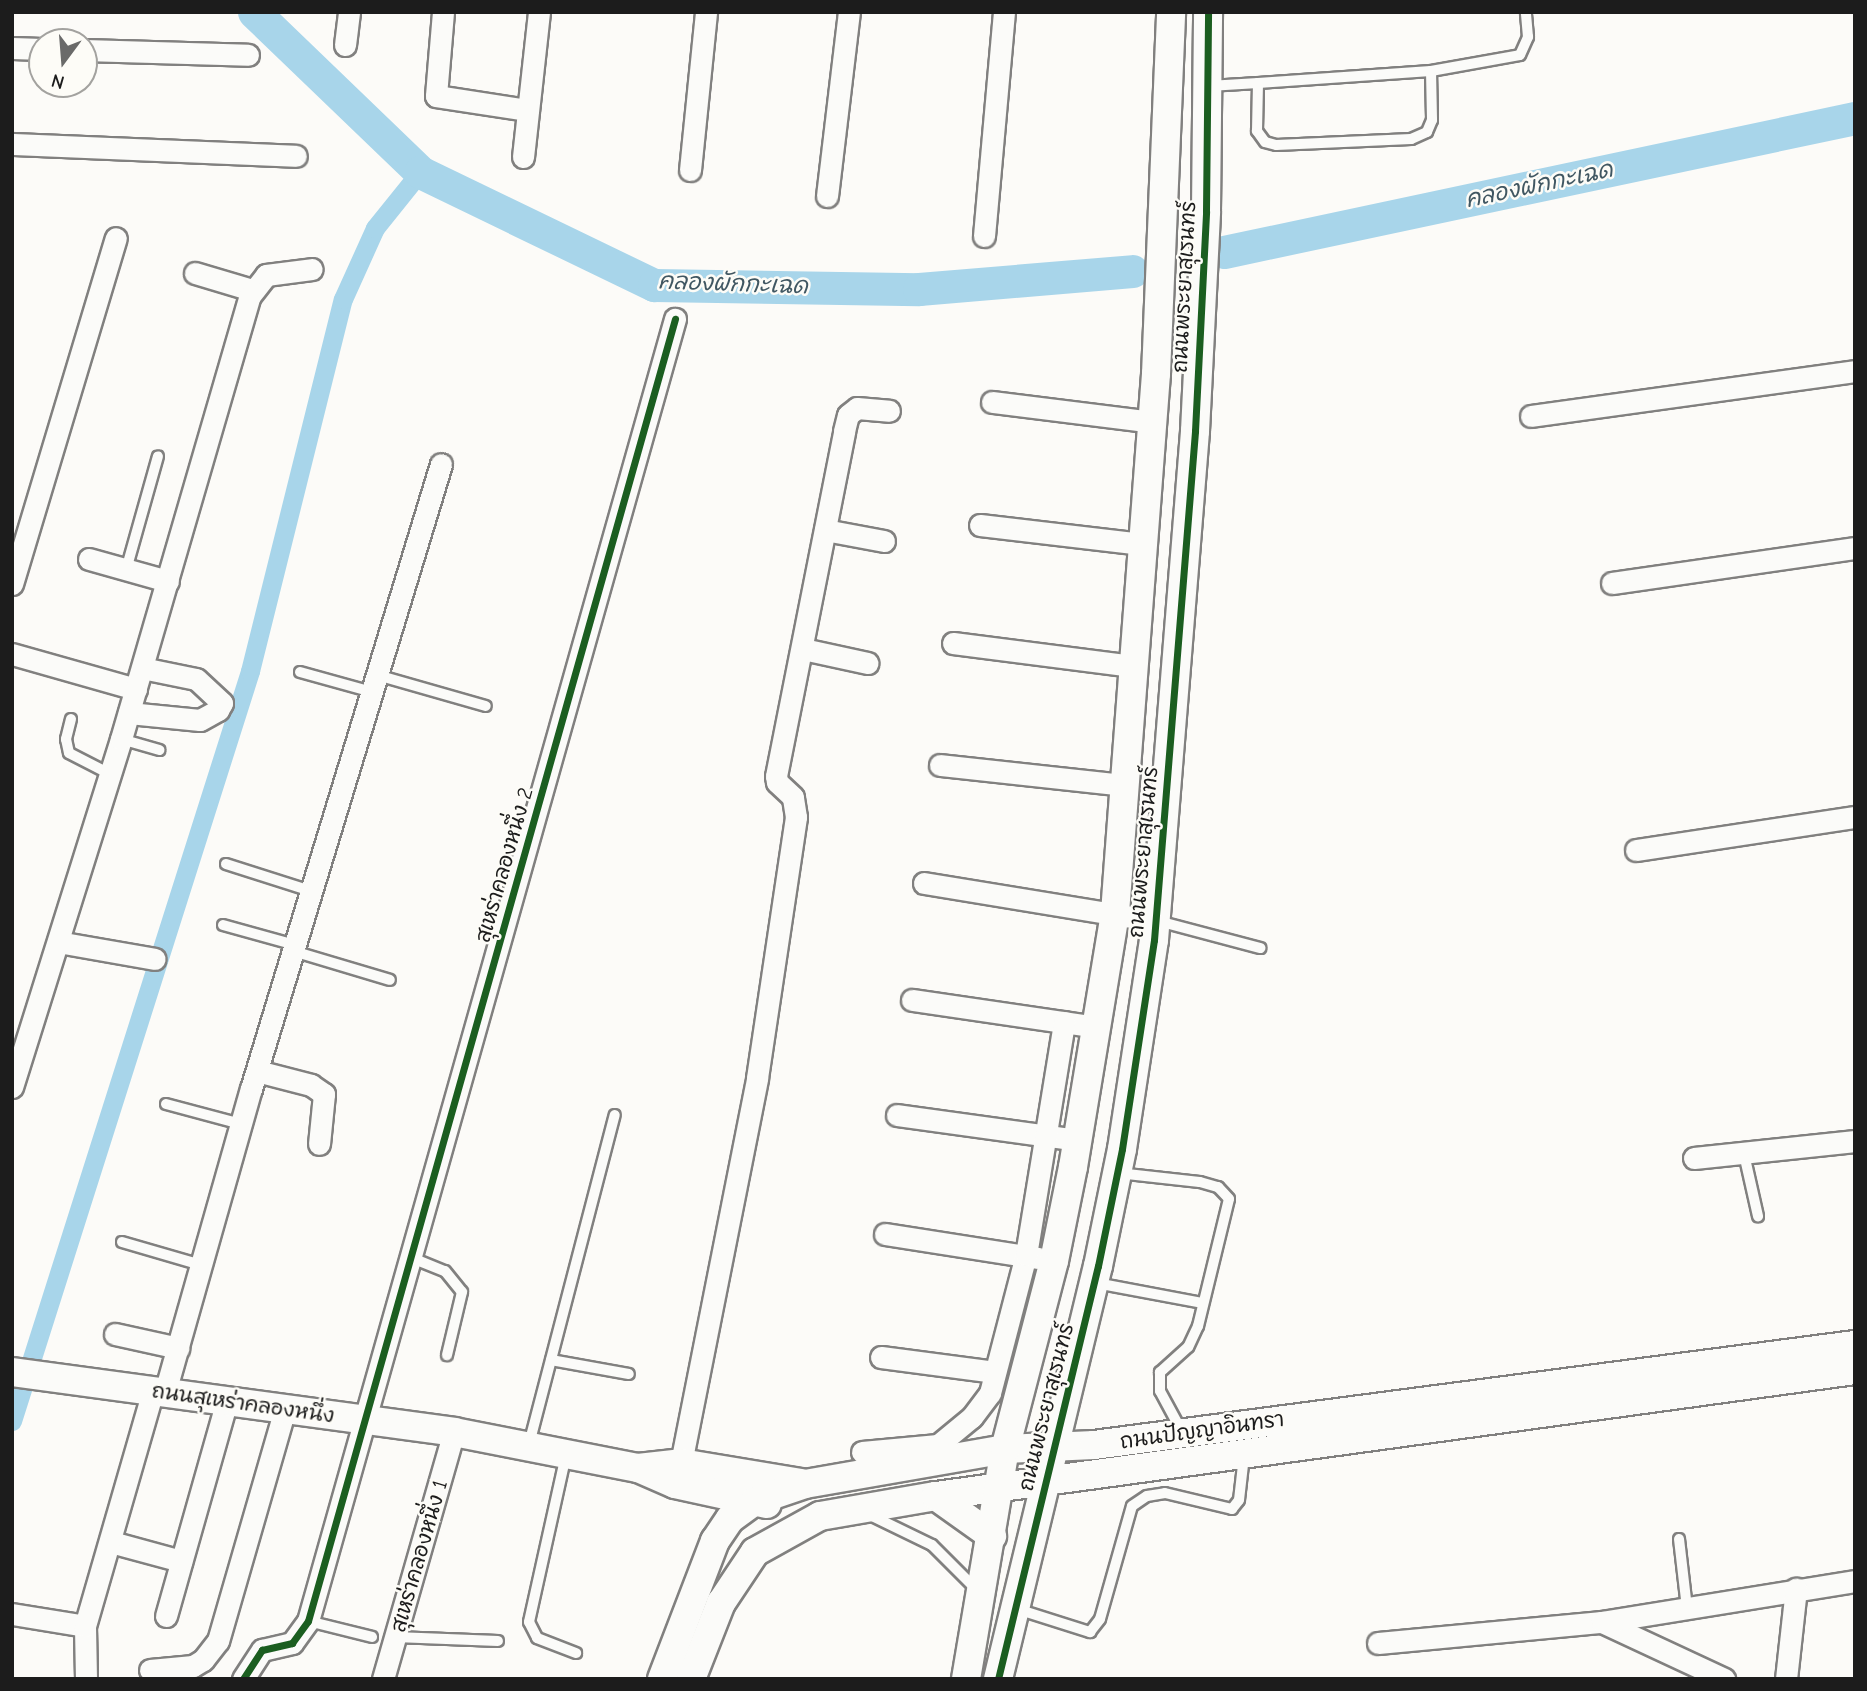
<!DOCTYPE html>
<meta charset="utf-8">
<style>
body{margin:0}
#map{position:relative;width:1867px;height:1691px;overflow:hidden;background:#fcfbf8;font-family:"Comic Neue","Playpen Sans Thai",sans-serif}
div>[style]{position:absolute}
.canal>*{height:19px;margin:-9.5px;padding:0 9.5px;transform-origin:9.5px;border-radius:9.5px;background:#a8d5ea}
.river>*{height:33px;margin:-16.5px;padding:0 16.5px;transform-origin:16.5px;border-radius:16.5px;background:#a8d5ea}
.roads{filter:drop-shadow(2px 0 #81807f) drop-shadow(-2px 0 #81807f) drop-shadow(0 2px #81807f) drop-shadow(0 -2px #81807f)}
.lane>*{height:10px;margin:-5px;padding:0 5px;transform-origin:5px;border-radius:5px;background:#fbfbf9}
.street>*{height:21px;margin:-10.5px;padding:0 10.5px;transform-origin:10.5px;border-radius:10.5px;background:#fbfbf9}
.secondary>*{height:28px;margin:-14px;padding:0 14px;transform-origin:14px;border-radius:14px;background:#fbfbf9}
.cycleway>*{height:7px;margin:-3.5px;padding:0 3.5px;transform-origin:3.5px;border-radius:3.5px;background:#1b5e20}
span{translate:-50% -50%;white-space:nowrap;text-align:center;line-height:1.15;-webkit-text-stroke:5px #fdfcf7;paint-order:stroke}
.street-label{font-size:21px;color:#1c1c1c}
.water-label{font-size:23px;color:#405762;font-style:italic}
.frame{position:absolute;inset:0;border:14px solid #1c1c1c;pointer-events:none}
.north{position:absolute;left:28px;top:28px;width:70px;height:70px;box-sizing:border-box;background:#fdfcf7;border:2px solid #a3a29f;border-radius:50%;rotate:196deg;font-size:19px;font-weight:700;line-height:28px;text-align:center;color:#1c1c1c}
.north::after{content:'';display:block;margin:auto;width:24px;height:32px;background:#6a6a69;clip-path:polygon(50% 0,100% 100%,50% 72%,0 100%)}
</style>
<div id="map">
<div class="canal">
<div style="left:12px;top:1421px;width:787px;rotate:-72.39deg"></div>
<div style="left:250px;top:671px;width:383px;rotate:-76deg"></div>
<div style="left:343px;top:299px;width:78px;rotate:-65.7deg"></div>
<div style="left:375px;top:228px;width:72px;rotate:-51.2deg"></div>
</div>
<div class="river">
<div style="left:254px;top:12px;width:231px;rotate:43.9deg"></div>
<div style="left:420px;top:172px;width:260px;rotate:25.8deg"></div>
<div style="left:654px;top:285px;width:265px;rotate:0.9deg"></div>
<div style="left:919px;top:289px;width:214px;rotate:-4.8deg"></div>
<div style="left:1224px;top:252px;width:645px;rotate:-11.99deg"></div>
</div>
<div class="roads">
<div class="lane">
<div style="left:1431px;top:71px;width:90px;rotate:-10.2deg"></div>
<div style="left:1520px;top:55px;width:20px;rotate:-66deg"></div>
<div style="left:1528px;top:37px;width:25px;rotate:-95deg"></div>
<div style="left:1209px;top:86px;width:49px;rotate:-3.5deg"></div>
<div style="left:1258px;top:83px;width:173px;rotate:-4deg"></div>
<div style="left:1431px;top:71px;width:49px;rotate:88.8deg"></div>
<div style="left:1432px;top:120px;width:13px;rotate:113deg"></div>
<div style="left:1427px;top:132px;width:17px;rotate:156deg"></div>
<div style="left:1411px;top:139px;width:135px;rotate:177.5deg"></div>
<div style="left:1276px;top:145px;width:11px;rotate:-165deg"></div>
<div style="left:1265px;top:142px;width:14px;rotate:-126deg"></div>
<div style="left:1257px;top:131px;width:48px;rotate:-88.8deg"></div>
<div style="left:126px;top:570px;width:118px;rotate:-74.3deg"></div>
<div style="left:300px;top:672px;width:75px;rotate:15.5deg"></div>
<div style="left:377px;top:675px;width:113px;rotate:15.9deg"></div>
<div style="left:71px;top:719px;width:21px;rotate:104deg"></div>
<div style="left:66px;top:739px;width:14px;rotate:78deg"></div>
<div style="left:69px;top:753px;width:46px;rotate:27.1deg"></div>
<div style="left:121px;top:739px;width:40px;rotate:16deg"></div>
<div style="left:226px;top:864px;width:89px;rotate:17.6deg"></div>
<div style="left:1158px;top:921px;width:106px;rotate:14.8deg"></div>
<div style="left:223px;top:925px;width:75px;rotate:15.5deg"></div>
<div style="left:293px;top:951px;width:101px;rotate:16.6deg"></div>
<div style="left:166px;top:1104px;width:78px;rotate:14.9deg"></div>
<div style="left:1744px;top:1154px;width:64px;rotate:77.3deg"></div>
<div style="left:1118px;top:1173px;width:82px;rotate:6.3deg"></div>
<div style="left:1200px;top:1182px;width:19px;rotate:16deg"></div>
<div style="left:1218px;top:1187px;width:16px;rotate:47deg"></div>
<div style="left:1229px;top:1199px;width:131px;rotate:103.7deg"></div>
<div style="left:1198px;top:1326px;width:23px;rotate:115deg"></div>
<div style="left:1188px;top:1347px;width:38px;rotate:138deg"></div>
<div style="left:1160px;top:1372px;width:19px;rotate:90deg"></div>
<div style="left:1160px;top:1391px;width:44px;rotate:61.7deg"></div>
<div style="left:122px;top:1242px;width:82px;rotate:16.2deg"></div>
<div style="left:412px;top:1258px;width:35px;rotate:22deg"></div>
<div style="left:445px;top:1271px;width:27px;rotate:51deg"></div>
<div style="left:462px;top:1292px;width:65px;rotate:103.4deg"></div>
<div style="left:1096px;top:1283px;width:109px;rotate:10.6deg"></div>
<div style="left:551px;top:1360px;width:79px;rotate:10.2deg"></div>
<div style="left:529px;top:1444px;width:340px;rotate:-75.4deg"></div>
<div style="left:566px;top:1455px;width:171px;rotate:102.5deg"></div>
<div style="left:529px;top:1622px;width:18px;rotate:63deg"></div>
<div style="left:537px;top:1638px;width:42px;rotate:21deg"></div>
<div style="left:868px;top:1514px;width:71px;rotate:25.8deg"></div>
<div style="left:932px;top:1545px;width:64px;rotate:45deg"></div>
<div style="left:1679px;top:1539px;width:69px;rotate:83.4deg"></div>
<div style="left:1017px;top:1609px;width:77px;rotate:17.5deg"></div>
<div style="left:1090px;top:1632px;width:16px;rotate:-52deg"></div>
<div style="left:1100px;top:1619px;width:117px;rotate:-74.2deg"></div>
<div style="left:1132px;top:1506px;width:18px;rotate:-34deg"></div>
<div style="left:1147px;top:1496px;width:18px;rotate:-9deg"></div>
<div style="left:1165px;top:1493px;width:69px;rotate:13.4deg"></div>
<div style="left:1232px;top:1509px;width:11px;rotate:-52deg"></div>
<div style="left:1239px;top:1500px;width:44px;rotate:-83.5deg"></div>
<div style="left:308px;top:1621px;width:66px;rotate:14deg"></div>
<div style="left:395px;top:1637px;width:103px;rotate:2.2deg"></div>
</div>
<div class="street">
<div style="left:443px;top:12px;width:84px;rotate:94.8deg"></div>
<div style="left:436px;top:96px;width:93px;rotate:8.7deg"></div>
<div style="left:345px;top:45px;width:33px;rotate:-83deg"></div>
<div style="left:12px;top:48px;width:30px;rotate:2deg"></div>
<div style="left:84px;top:50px;width:164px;rotate:1.7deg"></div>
<div style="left:12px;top:144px;width:284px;rotate:2.4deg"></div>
<div style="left:523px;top:157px;width:146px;rotate:-83.7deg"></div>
<div style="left:690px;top:170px;width:159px;rotate:-84.2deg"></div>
<div style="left:827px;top:196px;width:185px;rotate:-83.2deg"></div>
<div style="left:984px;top:236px;width:225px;rotate:-84.9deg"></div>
<div style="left:195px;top:273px;width:59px;rotate:16.6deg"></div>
<div style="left:992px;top:402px;width:161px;rotate:7.1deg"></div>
<div style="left:1531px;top:416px;width:327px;rotate:-7.9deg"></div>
<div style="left:980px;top:525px;width:163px;rotate:6.7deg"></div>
<div style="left:825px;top:530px;width:60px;rotate:10.6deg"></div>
<div style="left:89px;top:559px;width:82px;rotate:15.6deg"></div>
<div style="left:1612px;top:583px;width:246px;rotate:-8.2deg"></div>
<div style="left:12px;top:584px;width:361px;rotate:-73.3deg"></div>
<div style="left:953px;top:643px;width:181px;rotate:7.3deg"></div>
<div style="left:803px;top:649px;width:66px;rotate:12.3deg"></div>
<div style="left:12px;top:654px;width:129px;rotate:15.8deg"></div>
<div style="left:129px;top:713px;width:71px;rotate:5.6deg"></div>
<div style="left:200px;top:720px;width:21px;rotate:-29deg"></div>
<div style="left:218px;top:710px;width:8px;rotate:-60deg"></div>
<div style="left:222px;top:703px;width:35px;rotate:-137deg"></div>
<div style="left:196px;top:679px;width:55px;rotate:-168.5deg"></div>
<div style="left:940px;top:765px;width:185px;rotate:6.2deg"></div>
<div style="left:1636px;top:850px;width:221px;rotate:-8.6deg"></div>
<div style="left:924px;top:883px;width:234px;rotate:9.3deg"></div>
<div style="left:58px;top:942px;width:98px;rotate:9.9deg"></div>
<div style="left:912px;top:1000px;width:186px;rotate:8.3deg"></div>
<div style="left:257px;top:1071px;width:56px;rotate:14.5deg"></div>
<div style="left:311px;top:1085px;width:16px;rotate:35deg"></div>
<div style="left:324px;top:1094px;width:50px;rotate:95.7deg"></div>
<div style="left:12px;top:1087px;width:365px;rotate:-72.6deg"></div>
<div style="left:121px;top:739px;width:460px;rotate:-73.8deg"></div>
<div style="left:249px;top:297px;width:28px;rotate:-52deg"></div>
<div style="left:266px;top:275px;width:46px;rotate:-7.4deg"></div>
<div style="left:897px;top:1115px;width:182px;rotate:7.9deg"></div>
<div style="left:1694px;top:1158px;width:162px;rotate:-6deg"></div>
<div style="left:885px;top:1234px;width:155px;rotate:8.9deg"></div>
<div style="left:115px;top:1334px;width:65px;rotate:12.5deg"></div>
<div style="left:881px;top:1357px;width:115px;rotate:7.5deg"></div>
<div style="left:165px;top:1392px;width:315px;rotate:-74.2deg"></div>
<div style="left:251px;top:1089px;width:653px;rotate:-73.09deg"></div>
<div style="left:862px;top:1452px;width:76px;rotate:-5.3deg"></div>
<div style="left:938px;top:1445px;width:44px;rotate:-39.5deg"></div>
<div style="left:972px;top:1417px;width:30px;rotate:-53deg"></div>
<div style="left:990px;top:1393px;width:143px;rotate:-75.4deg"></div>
<div style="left:1026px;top:1255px;width:236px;rotate:-80.7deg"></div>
<div style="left:681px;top:1463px;width:392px;rotate:-78.8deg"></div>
<div style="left:757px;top:1078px;width:264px;rotate:-81.5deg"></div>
<div style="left:796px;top:817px;width:20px;rotate:-99deg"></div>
<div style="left:793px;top:797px;width:22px;rotate:-137deg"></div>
<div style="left:777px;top:782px;width:6px;rotate:-99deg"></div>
<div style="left:776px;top:776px;width:352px;rotate:-78.8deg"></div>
<div style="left:844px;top:431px;width:16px;rotate:-76deg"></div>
<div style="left:848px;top:415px;width:11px;rotate:-38deg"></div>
<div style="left:857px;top:408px;width:32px;rotate:5deg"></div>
<div style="left:111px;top:1542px;width:73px;rotate:15.2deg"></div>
<div style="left:12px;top:1614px;width:74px;rotate:9.3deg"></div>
<div style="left:166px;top:1616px;width:223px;rotate:-74.2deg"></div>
<div style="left:1602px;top:1622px;width:135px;rotate:25deg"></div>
<div style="left:1378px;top:1643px;width:225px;rotate:-5.4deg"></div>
<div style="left:1602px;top:1622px;width:256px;rotate:-9.2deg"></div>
<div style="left:150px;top:1670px;width:43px;rotate:-5.3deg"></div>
<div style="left:193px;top:1666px;width:12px;rotate:-31deg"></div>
<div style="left:203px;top:1660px;width:24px;rotate:-52deg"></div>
<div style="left:218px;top:1641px;width:241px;rotate:-73.9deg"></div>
<div style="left:86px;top:1679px;width:53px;rotate:-91.1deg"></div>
<div style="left:85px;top:1626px;width:246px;rotate:-73.9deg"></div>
<div style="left:243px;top:1679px;width:35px;rotate:-57deg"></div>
<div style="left:262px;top:1650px;width:31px;rotate:-13deg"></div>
<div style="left:292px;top:1643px;width:27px;rotate:-54deg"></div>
<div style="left:308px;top:1621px;width:1353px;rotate:-74.26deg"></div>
<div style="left:383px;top:1679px;width:257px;rotate:-74deg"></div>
<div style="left:1786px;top:1679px;width:91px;rotate:-83.7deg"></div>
</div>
<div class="secondary">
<div style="left:12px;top:1372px;width:446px;rotate:7.7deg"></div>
<div style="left:454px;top:1432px;width:187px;rotate:11.1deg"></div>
<div style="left:638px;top:1468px;width:43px;rotate:-6.6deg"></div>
<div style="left:681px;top:1463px;width:122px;rotate:9.5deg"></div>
<div style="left:638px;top:1468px;width:40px;rotate:23.4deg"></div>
<div style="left:675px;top:1484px;width:94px;rotate:12.3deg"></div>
<div style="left:936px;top:1496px;width:69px;rotate:35.5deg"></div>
<div style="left:662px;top:1679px;width:148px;rotate:-69deg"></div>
<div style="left:715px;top:1541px;width:27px;rotate:-56deg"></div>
<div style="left:730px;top:1519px;width:31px;rotate:-36deg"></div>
<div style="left:755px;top:1501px;width:53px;rotate:-18.8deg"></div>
<div style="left:805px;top:1484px;width:203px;rotate:-9.9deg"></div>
<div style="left:1005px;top:1449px;width:89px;rotate:-2.6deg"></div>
<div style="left:1094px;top:1445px;width:768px;rotate:-7.49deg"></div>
<div style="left:691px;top:1679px;width:82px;rotate:-68.5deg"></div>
<div style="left:721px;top:1603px;width:61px;rotate:-56.3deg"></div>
<div style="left:755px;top:1552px;width:74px;rotate:-29deg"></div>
<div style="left:820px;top:1516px;width:118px;rotate:-9.8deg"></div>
<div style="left:936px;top:1496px;width:928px;rotate:-7.81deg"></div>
<div style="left:966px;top:1679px;width:233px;rotate:-80.4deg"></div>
<div style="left:1005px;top:1449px;width:194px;rotate:-75.4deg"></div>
<div style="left:1054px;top:1261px;width:96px;rotate:-78.6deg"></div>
<div style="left:1073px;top:1167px;width:257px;rotate:-80.6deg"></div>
<div style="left:1115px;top:913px;width:541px;rotate:-85.65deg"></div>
<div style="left:1156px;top:374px;width:362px;rotate:-87.6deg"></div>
<div style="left:998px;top:1679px;width:425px;rotate:-76.4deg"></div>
<div style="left:1098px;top:1266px;width:119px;rotate:-78.4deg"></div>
<div style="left:1122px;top:1149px;width:211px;rotate:-81.3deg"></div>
<div style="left:1154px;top:940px;width:511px;rotate:-85.39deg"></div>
<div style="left:1195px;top:431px;width:220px;rotate:-87.1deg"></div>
<div style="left:1206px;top:211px;width:199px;rotate:-89.4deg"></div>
</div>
</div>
<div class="cycleway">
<div style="left:243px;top:1679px;width:35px;rotate:-57deg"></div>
<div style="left:262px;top:1650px;width:31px;rotate:-13deg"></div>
<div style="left:292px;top:1643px;width:27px;rotate:-54deg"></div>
<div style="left:308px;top:1621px;width:1353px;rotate:-74.26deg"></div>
<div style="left:998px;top:1679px;width:425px;rotate:-76.4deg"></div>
<div style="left:1098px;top:1266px;width:119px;rotate:-78.4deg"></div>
<div style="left:1122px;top:1149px;width:211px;rotate:-81.3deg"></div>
<div style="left:1154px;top:940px;width:511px;rotate:-85.39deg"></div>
<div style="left:1195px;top:431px;width:220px;rotate:-87.1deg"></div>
<div style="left:1206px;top:211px;width:199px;rotate:-89.4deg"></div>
</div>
<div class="street-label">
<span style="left:1184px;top:287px;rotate:-87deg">ถนนพระยาสุเรนทร์</span>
<span style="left:1143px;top:852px;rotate:-85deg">ถนนพระยาสุเรนทร์</span>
<span style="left:504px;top:865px;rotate:-74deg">สุเหร่าคลองหนึ่ง 2</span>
<span style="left:243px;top:1403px;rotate:8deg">ถนนสุเหร่าคลองหนึ่ง</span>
<span style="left:1046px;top:1407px;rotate:-76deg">ถนนพระยาสุเรนทร์</span>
<span style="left:1202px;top:1430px;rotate:-8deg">ถนนปัญญาอินทรา</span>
<span style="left:419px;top:1556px;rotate:-74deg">สุเหร่าคลองหนึ่ง 1</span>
</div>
<div class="water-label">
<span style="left:1539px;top:185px;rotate:-12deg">คลองผักกะเฉด</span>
<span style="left:733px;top:284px;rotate:2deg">คลองผักกะเฉด</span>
</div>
<div class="frame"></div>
<div class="north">N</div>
</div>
